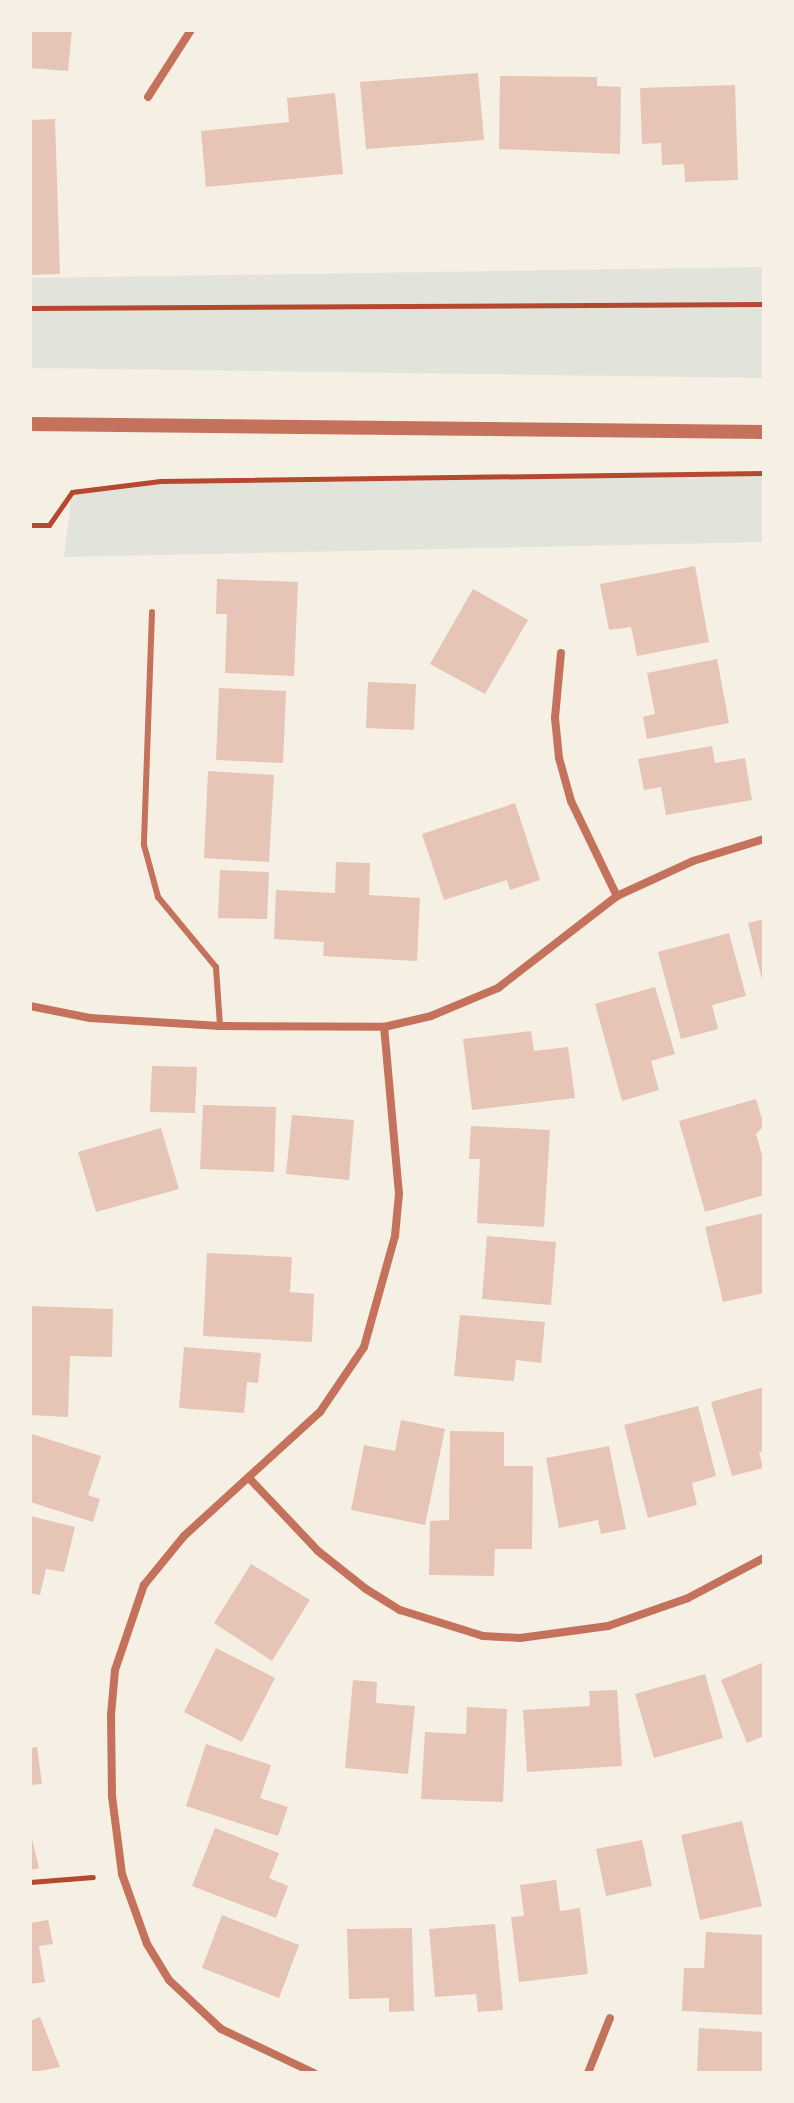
<!DOCTYPE html>
<style>
body{margin:0}
#map{position:relative;width:794px;height:2103px;overflow:hidden;background:#f6efe4;font-family:Karla,sans-serif}
div>[style]{position:absolute}
.green>*{inset:0;background:#e2e4dc}
.building>*{inset:0;background:#e6c5b7}
.path>*{height:5px;margin:-2.5px;padding:0 2.5px;transform-origin:2.5px;border-radius:2.5px;background:#b5482f}
.service>*{height:6px;margin:-3px;padding:0 3px;transform-origin:3px;border-radius:3px;background:#c5725c}
.minor>*{height:8px;margin:-4px;padding:0 4px;transform-origin:4px;border-radius:4px;background:#c5725c}
.tertiary>*{height:14px;margin:-7px;padding:0 7px;transform-origin:7px;border-radius:7px;background:#c5725c}
span{translate:-50% -50%;white-space:nowrap;text-align:center;line-height:1.15;-webkit-text-stroke:8px #f6efe4;paint-order:stroke}
.frame{position:absolute;inset:0;border:32px solid #f6efe4;pointer-events:none}
</style>
<div id="map">
<div class="green">
<div style="clip-path:polygon(764px 267px,764px 378px,30px 368px,30px 278px)"></div>
<div style="clip-path:polygon(764px 473px,764px 542px,64px 557px,72px 492px,160px 481px)"></div>
</div>
<div class="building">
<div style="clip-path:polygon(30px 30px,72px 30px,68px 71px,30px 68px)"></div>
<div style="clip-path:polygon(478px 73px,484px 140px,366px 149px,360px 82px)"></div>
<div style="clip-path:polygon(500px 76px,597px 77px,597px 86px,621px 87px,620px 154px,499px 149px)"></div>
<div style="clip-path:polygon(735px 85px,738px 180px,685px 182px,684px 164px,662px 165px,661px 143px,642px 144px,640px 88px)"></div>
<div style="clip-path:polygon(335px 93px,343px 174px,206px 187px,201px 131px,289px 122px,287px 98px)"></div>
<div style="clip-path:polygon(55px 119px,60px 274px,30px 275px,30px 120px)"></div>
<div style="clip-path:polygon(695px 566px,709px 642px,637px 656px,631px 627px,609px 630px,600px 584px)"></div>
<div style="clip-path:polygon(217px 579px,298px 582px,294px 676px,225px 673px,227px 614px,216px 614px)"></div>
<div style="clip-path:polygon(473px 589px,528px 620px,485px 694px,430px 664px)"></div>
<div style="clip-path:polygon(717px 659px,729px 723px,647px 739px,643px 717px,655px 714px,647px 673px)"></div>
<div style="clip-path:polygon(368px 682px,416px 684px,414px 730px,366px 728px)"></div>
<div style="clip-path:polygon(219px 688px,286px 691px,283px 763px,216px 760px)"></div>
<div style="clip-path:polygon(712px 746px,715px 763px,745px 758px,752px 800px,666px 815px,661px 787px,644px 790px,638px 759px)"></div>
<div style="clip-path:polygon(208px 771px,274px 775px,269px 862px,204px 858px)"></div>
<div style="clip-path:polygon(515px 803px,540px 880px,510px 890px,507px 880px,444px 900px,422px 834px)"></div>
<div style="clip-path:polygon(336px 862px,370px 863px,369px 895px,420px 898px,417px 961px,323px 956px,324px 942px,274px 939px,276px 890px,335px 893px)"></div>
<div style="clip-path:polygon(220px 870px,269px 872px,267px 919px,218px 918px)"></div>
<div style="clip-path:polygon(764px 919px,764px 984px,763px 984px,748px 923px)"></div>
<div style="clip-path:polygon(729px 933px,746px 996px,712px 1005px,718px 1029px,681px 1039px,658px 952px)"></div>
<div style="clip-path:polygon(655px 987px,675px 1054px,651px 1061px,659px 1090px,622px 1101px,595px 1004px)"></div>
<div style="clip-path:polygon(531px 1031px,534px 1051px,568px 1047px,575px 1098px,472px 1110px,463px 1039px)"></div>
<div style="clip-path:polygon(152px 1066px,197px 1067px,195px 1113px,150px 1112px)"></div>
<div style="clip-path:polygon(756px 1099px,764px 1126px,756px 1134px,764px 1162px,764px 1195px,705px 1212px,679px 1121px)"></div>
<div style="clip-path:polygon(203px 1105px,276px 1107px,274px 1172px,200px 1169px)"></div>
<div style="clip-path:polygon(292px 1115px,354px 1120px,349px 1180px,286px 1174px)"></div>
<div style="clip-path:polygon(471px 1126px,550px 1130px,544px 1227px,477px 1223px,480px 1159px,469px 1159px)"></div>
<div style="clip-path:polygon(161px 1128px,179px 1189px,96px 1212px,78px 1152px)"></div>
<div style="clip-path:polygon(764px 1213px,764px 1293px,723px 1302px,705px 1227px)"></div>
<div style="clip-path:polygon(487px 1236px,556px 1242px,551px 1305px,482px 1299px)"></div>
<div style="clip-path:polygon(207px 1253px,292px 1257px,290px 1292px,314px 1294px,312px 1342px,203px 1336px)"></div>
<div style="clip-path:polygon(30px 1306px,113px 1309px,112px 1357px,70px 1356px,68px 1417px,30px 1415px)"></div>
<div style="clip-path:polygon(460px 1315px,545px 1322px,541px 1363px,516px 1360px,514px 1381px,454px 1376px)"></div>
<div style="clip-path:polygon(184px 1347px,261px 1353px,258px 1383px,247px 1382px,244px 1413px,179px 1408px)"></div>
<div style="clip-path:polygon(764px 1387px,764px 1451px,759px 1452px,763px 1468px,732px 1476px,711px 1402px)"></div>
<div style="clip-path:polygon(698px 1406px,716px 1476px,692px 1483px,697px 1505px,648px 1518px,624px 1425px)"></div>
<div style="clip-path:polygon(401px 1420px,445px 1429px,425px 1525px,351px 1510px,364px 1445px,395px 1451px)"></div>
<div style="clip-path:polygon(450px 1431px,504px 1432px,504px 1466px,533px 1466px,532px 1549px,495px 1549px,494px 1576px,429px 1575px,430px 1521px,449px 1520px)"></div>
<div style="clip-path:polygon(32px 1434px,101px 1456px,88px 1495px,100px 1499px,93px 1522px,30px 1502px)"></div>
<div style="clip-path:polygon(609px 1446px,626px 1529px,601px 1534px,598px 1520px,559px 1528px,546px 1458px)"></div>
<div style="clip-path:polygon(30px 1516px,75px 1527px,64px 1572px,46px 1569px,40px 1595px,30px 1593px)"></div>
<div style="clip-path:polygon(251px 1564px,310px 1600px,272px 1661px,214px 1623px)"></div>
<div style="clip-path:polygon(216px 1648px,275px 1678px,242px 1742px,184px 1712px)"></div>
<div style="clip-path:polygon(764px 1662px,764px 1736px,747px 1743px,721px 1680px)"></div>
<div style="clip-path:polygon(705px 1674px,723px 1738px,654px 1758px,635px 1694px)"></div>
<div style="clip-path:polygon(353px 1680px,377px 1682px,376px 1703px,415px 1706px,408px 1774px,345px 1768px)"></div>
<div style="clip-path:polygon(617px 1690px,622px 1766px,527px 1772px,523px 1710px,590px 1706px,589px 1691px)"></div>
<div style="clip-path:polygon(467px 1707px,507px 1709px,503px 1802px,421px 1799px,425px 1732px,466px 1734px)"></div>
<div style="clip-path:polygon(206px 1744px,271px 1765px,260px 1798px,288px 1807px,278px 1836px,186px 1806px)"></div>
<div style="clip-path:polygon(37px 1747px,42px 1784px,30px 1785px,30px 1748px)"></div>
<div style="clip-path:polygon(742px 1821px,762px 1906px,700px 1920px,681px 1835px)"></div>
<div style="clip-path:polygon(215px 1828px,279px 1853px,269px 1878px,288px 1886px,276px 1918px,192px 1886px)"></div>
<div style="clip-path:polygon(30px 1830px,39px 1868px,30px 1870px)"></div>
<div style="clip-path:polygon(642px 1840px,652px 1886px,606px 1896px,596px 1849px)"></div>
<div style="clip-path:polygon(556px 1880px,560px 1911px,580px 1908px,588px 1974px,519px 1982px,511px 1917px,524px 1916px,520px 1885px)"></div>
<div style="clip-path:polygon(222px 1915px,299px 1945px,279px 1998px,202px 1968px)"></div>
<div style="clip-path:polygon(48px 1920px,53px 1944px,39px 1946px,45px 1982px,30px 1984px,30px 1923px)"></div>
<div style="clip-path:polygon(495px 1924px,503px 2010px,478px 2012px,476px 1994px,435px 1997px,429px 1929px)"></div>
<div style="clip-path:polygon(412px 1928px,414px 2011px,389px 2012px,389px 1998px,349px 1999px,347px 1929px)"></div>
<div style="clip-path:polygon(706px 1932px,764px 1935px,764px 2015px,682px 2011px,684px 1968px,704px 1968px)"></div>
<div style="clip-path:polygon(40px 2017px,60px 2067px,30px 2073px,30px 2021px)"></div>
<div style="clip-path:polygon(699px 2028px,764px 2032px,764px 2073px,697px 2073px)"></div>
</div>
<div class="path">
<div style="left:30px;top:308px;width:734px;rotate:-0.31deg"></div>
<div style="left:30px;top:525px;width:19px"></div>
<div style="left:49px;top:525px;width:40px;rotate:-55.1deg"></div>
<div style="left:72px;top:492px;width:89px;rotate:-7.1deg"></div>
<div style="left:160px;top:481px;width:604px;rotate:-0.76deg"></div>
<div style="left:30px;top:1882px;width:63px;rotate:-4.5deg"></div>
</div>
<div class="service">
<div style="left:152px;top:612px;width:233px;rotate:92deg"></div>
<div style="left:144px;top:845px;width:54px;rotate:74.9deg"></div>
<div style="left:158px;top:897px;width:91px;rotate:50.4deg"></div>
<div style="left:216px;top:967px;width:59px;rotate:86.1deg"></div>
</div>
<div class="minor">
<div style="left:148px;top:97px;width:80px;rotate:-57.3deg"></div>
<div style="left:561px;top:653px;width:65px;rotate:95.3deg"></div>
<div style="left:555px;top:718px;width:40px;rotate:84.3deg"></div>
<div style="left:559px;top:758px;width:45px;rotate:74.4deg"></div>
<div style="left:571px;top:801px;width:106px;rotate:64.2deg"></div>
<div style="left:30px;top:1006px;width:61px;rotate:11.3deg"></div>
<div style="left:90px;top:1018px;width:130px;rotate:3.5deg"></div>
<div style="left:220px;top:1026px;width:164px;rotate:0.3deg"></div>
<div style="left:384px;top:1027px;width:48px;rotate:-13.2deg"></div>
<div style="left:431px;top:1016px;width:73px;rotate:-22.7deg"></div>
<div style="left:498px;top:988px;width:150px;rotate:-37.7deg"></div>
<div style="left:617px;top:896px;width:84px;rotate:-24.7deg"></div>
<div style="left:693px;top:861px;width:74px;rotate:-17.2deg"></div>
<div style="left:250px;top:1479px;width:99px;rotate:46.6deg"></div>
<div style="left:318px;top:1551px;width:61px;rotate:38.4deg"></div>
<div style="left:366px;top:1589px;width:40px;rotate:32deg"></div>
<div style="left:400px;top:1610px;width:87px;rotate:17.4deg"></div>
<div style="left:483px;top:1636px;width:37px;rotate:3deg"></div>
<div style="left:520px;top:1638px;width:89px;rotate:-7.8deg"></div>
<div style="left:608px;top:1626px;width:85px;rotate:-19.3deg"></div>
<div style="left:688px;top:1598px;width:86px;rotate:-27.8deg"></div>
<div style="left:314px;top:2073px;width:103px;rotate:-154.7deg"></div>
<div style="left:221px;top:2029px;width:71px;rotate:-136.7deg"></div>
<div style="left:169px;top:1980px;width:42px;rotate:-121.4deg"></div>
<div style="left:147px;top:1944px;width:74px;rotate:-109.7deg"></div>
<div style="left:122px;top:1874px;width:79px;rotate:-97.3deg"></div>
<div style="left:112px;top:1796px;width:81px;rotate:-90.7deg"></div>
<div style="left:111px;top:1715px;width:45px;rotate:-84.9deg"></div>
<div style="left:115px;top:1670px;width:90px;rotate:-71.2deg"></div>
<div style="left:144px;top:1585px;width:63px;rotate:-50.8deg"></div>
<div style="left:184px;top:1536px;width:184px;rotate:-42.4deg"></div>
<div style="left:320px;top:1412px;width:78px;rotate:-55.9deg"></div>
<div style="left:364px;top:1347px;width:115px;rotate:-74.4deg"></div>
<div style="left:395px;top:1236px;width:42px;rotate:-84.6deg"></div>
<div style="left:399px;top:1194px;width:168px;rotate:-95.1deg"></div>
<div style="left:588px;top:2073px;width:59px;rotate:-68.2deg"></div>
</div>
<div class="tertiary">
<div style="left:30px;top:424px;width:734px;rotate:0.62deg"></div>
</div>
<div class="frame"></div>
</div>
